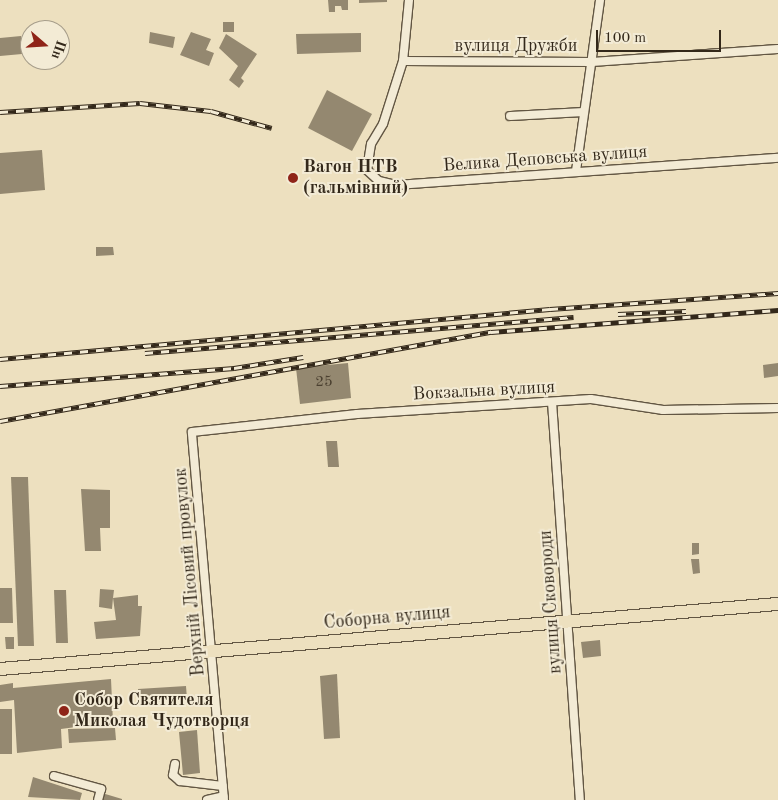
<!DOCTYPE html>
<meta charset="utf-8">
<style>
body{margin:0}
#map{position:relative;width:778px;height:800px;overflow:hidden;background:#ede0bf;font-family:"Old Standard TT",serif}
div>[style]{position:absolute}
.building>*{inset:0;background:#948870}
.roads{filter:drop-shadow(1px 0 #625643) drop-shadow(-1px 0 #625643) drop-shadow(0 1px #625643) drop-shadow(0 -1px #625643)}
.street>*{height:8px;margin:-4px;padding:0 4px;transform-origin:4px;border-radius:4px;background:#f3ebd5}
.primary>*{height:12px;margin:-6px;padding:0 6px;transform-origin:6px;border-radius:6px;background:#ede0bf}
.rail>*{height:4.5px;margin-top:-2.25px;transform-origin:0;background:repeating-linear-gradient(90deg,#f3ebd5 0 8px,#33281a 0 16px);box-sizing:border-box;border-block:1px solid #33281a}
.dots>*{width:14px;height:14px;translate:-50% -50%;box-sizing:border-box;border:2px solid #f3ebd5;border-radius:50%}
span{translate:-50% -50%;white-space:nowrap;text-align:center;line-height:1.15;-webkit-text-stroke:4px #f3ebd5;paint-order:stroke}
.number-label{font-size:15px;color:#4b4030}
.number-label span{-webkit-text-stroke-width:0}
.street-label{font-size:18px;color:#33281a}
.poi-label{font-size:18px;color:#33281a;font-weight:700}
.left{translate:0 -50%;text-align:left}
.north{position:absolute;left:20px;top:20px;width:50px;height:50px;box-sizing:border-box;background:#f3ebd5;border:1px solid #a69d8a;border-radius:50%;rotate:109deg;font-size:14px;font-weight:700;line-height:20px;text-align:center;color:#33281a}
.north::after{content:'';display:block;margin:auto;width:18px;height:22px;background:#8f2418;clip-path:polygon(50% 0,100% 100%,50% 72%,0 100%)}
.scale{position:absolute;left:596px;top:30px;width:125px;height:22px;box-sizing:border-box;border:2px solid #33281a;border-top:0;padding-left:6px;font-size:15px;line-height:18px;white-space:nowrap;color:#33281a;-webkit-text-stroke:4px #f3ebd5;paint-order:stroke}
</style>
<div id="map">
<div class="building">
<div style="clip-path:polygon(328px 0,348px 0,348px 10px,342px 10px,341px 6px,335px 6px,335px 12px,329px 12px)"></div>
<div style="clip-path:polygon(359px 0,387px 0,387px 2px,359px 3px)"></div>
<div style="clip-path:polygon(223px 22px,234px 22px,234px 32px,223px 32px)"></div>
<div style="clip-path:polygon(150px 32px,175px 37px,173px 48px,149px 43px)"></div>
<div style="clip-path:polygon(191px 32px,211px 39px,206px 50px,214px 53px,209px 66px,180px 55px)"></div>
<div style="clip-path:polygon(361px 33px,361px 52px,297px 54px,296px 34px)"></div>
<div style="clip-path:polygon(226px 34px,257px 54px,241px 78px,244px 81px,239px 88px,229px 80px,238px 66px,219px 48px)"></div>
<div style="clip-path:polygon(21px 36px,22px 54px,0 56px,0 38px)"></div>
<div style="clip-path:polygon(327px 90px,372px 114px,352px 151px,308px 128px)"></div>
<div style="clip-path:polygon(42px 150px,45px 190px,0 194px,0 153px)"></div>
<div style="clip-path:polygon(96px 247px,113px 247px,114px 255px,96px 256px)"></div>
<div style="clip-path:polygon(348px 363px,351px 398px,300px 404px,296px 368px)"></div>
<div style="clip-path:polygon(778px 363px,778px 376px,764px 378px,763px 365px)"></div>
<div style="clip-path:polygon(326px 441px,337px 441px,339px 467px,328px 467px)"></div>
<div style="clip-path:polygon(11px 477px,28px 477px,34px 646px,18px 646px)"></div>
<div style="clip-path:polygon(81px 489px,110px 490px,110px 528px,100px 528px,101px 551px,85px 551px)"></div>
<div style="clip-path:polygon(692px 543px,699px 543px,699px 554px,692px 555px)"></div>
<div style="clip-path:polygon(691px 559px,699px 559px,700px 573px,693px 574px)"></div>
<div style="clip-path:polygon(0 588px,12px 588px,13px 623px,0 623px)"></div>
<div style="clip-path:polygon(100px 589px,114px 590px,113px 598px,138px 595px,138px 606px,142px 606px,140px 636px,96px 639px,94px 622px,116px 620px,113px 598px,112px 609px,99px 607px)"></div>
<div style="clip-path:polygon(54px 590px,66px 590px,68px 643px,56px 643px)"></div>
<div style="clip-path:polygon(5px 637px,14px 637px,14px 649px,6px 649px)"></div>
<div style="clip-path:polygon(600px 640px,601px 656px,583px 658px,581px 642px)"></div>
<div style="clip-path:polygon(337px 674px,340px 738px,324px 739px,320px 676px)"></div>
<div style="clip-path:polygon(111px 679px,113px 722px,61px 729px,62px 748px,17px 753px,14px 700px,0 702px,0 685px,13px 683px,13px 688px)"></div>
<div style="clip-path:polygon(186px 686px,187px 699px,139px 704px,138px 689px)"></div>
<div style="clip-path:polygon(0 709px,12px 709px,12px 754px,0 754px)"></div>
<div style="clip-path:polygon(115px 728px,116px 740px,69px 743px,68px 729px)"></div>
<div style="clip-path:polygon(197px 730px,200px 773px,183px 775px,179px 732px)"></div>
<div style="clip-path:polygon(33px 777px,82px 793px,80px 800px,28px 797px)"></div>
<div style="clip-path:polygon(102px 793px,122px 799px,122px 800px,100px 800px)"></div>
</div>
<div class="roads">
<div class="street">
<div style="left:409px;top:0;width:61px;rotate:95.6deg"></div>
<div style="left:403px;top:61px;width:66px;rotate:107.6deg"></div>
<div style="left:383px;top:124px;width:23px;rotate:121deg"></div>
<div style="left:371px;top:144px;width:26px;rotate:99deg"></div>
<div style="left:367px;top:170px;width:16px;rotate:43deg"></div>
<div style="left:379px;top:181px;width:18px;rotate:13deg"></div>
<div style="left:397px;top:185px;width:382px;rotate:-4.1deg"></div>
<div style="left:403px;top:61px;width:189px;rotate:0.3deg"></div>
<div style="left:592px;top:62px;width:186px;rotate:-4deg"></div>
<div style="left:510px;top:116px;width:74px;rotate:-3.1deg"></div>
<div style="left:576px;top:171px;width:173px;rotate:-82deg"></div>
<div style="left:552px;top:402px;width:399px;rotate:86deg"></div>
<div style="left:175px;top:764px;width:11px;rotate:100deg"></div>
<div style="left:173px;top:775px;width:9px;rotate:41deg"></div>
<div style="left:180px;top:781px;width:43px;rotate:6.6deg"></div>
<div style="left:54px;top:776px;width:49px;rotate:15.5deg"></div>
<div style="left:101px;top:789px;width:11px;rotate:105deg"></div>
<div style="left:207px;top:800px;width:17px;rotate:-13deg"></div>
<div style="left:224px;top:800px;width:369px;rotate:-95deg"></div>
<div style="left:192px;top:432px;width:166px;rotate:-6.2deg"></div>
<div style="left:357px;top:414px;width:234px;rotate:-3.7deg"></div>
<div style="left:591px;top:399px;width:73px;rotate:8.7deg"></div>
<div style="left:663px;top:410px;width:115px;rotate:-1deg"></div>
</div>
<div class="primary">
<div style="left:0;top:669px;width:781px;rotate:-4.78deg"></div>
</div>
</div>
<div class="rail">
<div style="left:0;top:112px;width:140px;rotate:-3.7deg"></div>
<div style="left:140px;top:103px;width:71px;rotate:6.4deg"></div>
<div style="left:211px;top:111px;width:63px;rotate:15.6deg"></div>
<div style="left:618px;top:314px;width:68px;rotate:-2.5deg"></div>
<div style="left:145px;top:353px;width:430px;rotate:-4.8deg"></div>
<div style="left:0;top:359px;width:552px;rotate:-5.19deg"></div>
<div style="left:550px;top:309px;width:229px;rotate:-4deg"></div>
<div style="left:0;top:386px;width:235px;rotate:-4.4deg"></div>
<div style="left:234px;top:368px;width:70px;rotate:-9.1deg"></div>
<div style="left:0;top:421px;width:499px;rotate:-10.3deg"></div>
<div style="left:491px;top:332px;width:288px;rotate:-4.4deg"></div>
</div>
<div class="dots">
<div style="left:293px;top:178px;background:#8f2418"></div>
<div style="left:64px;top:711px;background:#8f2418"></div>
</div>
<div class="number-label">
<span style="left:324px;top:383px">25</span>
</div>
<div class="street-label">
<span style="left:516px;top:46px">вулиця Дружби</span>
<span style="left:545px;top:159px;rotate:-4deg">Велика Деповська вулиця</span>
<span style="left:484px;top:391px;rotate:-3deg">Вокзальна вулиця</span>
<span style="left:190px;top:572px;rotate:-95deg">Верхній Лісовий провулок</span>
<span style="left:551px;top:602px;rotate:-94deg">вулиця Сковороди</span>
<span style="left:387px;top:618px;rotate:-5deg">Соборна вулиця</span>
</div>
<div class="poi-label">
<span class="left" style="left:303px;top:178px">Вагон НТВ<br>(гальмівний)</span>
<span class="left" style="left:74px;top:711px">Собор Святителя<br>Миколая Чудотворця</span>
</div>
<div class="north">Пн</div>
<div class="scale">100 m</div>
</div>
